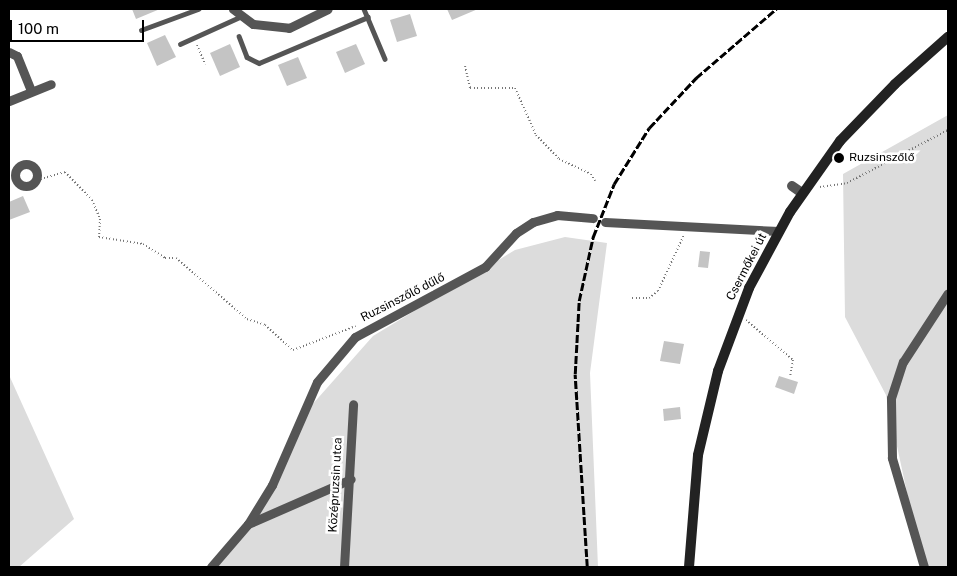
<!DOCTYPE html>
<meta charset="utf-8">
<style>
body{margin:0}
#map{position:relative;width:957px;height:576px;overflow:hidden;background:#fff;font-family:"Public Sans",sans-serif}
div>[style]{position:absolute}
.green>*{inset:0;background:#dcdcdc}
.building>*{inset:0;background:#c4c4c4}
.path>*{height:2px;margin-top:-1px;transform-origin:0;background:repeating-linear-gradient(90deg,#777 0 1px,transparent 0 3.5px)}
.service>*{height:4.5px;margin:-2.25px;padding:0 2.25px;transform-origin:2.25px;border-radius:2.25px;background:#555}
.minor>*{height:9px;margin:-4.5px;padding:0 4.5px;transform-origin:4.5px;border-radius:4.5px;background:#555}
.minor>.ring{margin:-4.5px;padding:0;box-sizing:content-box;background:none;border:9px solid #555;border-radius:50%}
.tertiary>*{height:10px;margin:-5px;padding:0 5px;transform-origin:5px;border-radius:5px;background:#555}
.secondary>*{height:10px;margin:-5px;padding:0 5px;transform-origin:5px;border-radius:5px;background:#222}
.rail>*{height:2.5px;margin-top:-1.25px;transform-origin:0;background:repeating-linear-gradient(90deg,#000 0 8px,transparent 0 10.5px)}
.dots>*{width:14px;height:14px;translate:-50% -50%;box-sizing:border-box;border:2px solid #fff;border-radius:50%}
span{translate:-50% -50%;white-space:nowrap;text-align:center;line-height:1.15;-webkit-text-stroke:5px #fff;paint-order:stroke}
.poi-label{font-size:12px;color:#000}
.left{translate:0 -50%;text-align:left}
.street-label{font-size:12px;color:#000}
.frame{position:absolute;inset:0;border:10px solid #000;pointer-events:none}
.scale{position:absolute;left:10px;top:20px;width:134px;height:22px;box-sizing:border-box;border:2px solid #000;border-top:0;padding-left:6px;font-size:15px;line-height:18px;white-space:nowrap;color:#000;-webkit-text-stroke:4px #fff;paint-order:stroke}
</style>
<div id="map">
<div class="green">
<div style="clip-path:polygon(948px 115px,948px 567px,923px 567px,886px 395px,845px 317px,843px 174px)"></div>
<div style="clip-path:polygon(565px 237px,607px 243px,590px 373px,598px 567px,218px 567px,274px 488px,303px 415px,373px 336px,515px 250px)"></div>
<div style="clip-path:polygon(9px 375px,74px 519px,19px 567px,9px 567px)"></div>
</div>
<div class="building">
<div style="clip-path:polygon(132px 9px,160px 9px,136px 19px)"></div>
<div style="clip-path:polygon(447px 9px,478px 9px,452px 20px)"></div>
<div style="clip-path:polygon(410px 14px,417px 36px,397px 42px,390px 20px)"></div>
<div style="clip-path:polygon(165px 35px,176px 57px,157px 66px,147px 43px)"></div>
<div style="clip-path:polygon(230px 44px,240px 67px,220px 76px,210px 53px)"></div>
<div style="clip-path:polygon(356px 44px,365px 64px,345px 73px,336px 52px)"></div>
<div style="clip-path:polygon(298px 57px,307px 78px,287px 86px,278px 65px)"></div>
<div style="clip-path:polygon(23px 196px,30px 212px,9px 220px,9px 202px)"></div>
<div style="clip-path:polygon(700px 251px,710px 252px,708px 268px,698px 267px)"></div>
<div style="clip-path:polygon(664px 341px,684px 344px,680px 364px,660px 361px)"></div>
<div style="clip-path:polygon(779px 376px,798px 382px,794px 394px,775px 387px)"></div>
<div style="clip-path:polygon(680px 407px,681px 419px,664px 421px,663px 409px)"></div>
</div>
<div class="path">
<div style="left:197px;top:45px;width:21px;rotate:67deg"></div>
<div style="left:465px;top:66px;width:23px;rotate:77deg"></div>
<div style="left:470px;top:88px;width:45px"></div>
<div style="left:515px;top:88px;width:51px;rotate:65.9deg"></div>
<div style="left:536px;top:135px;width:33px;rotate:46deg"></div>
<div style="left:559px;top:159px;width:35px;rotate:25deg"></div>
<div style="left:591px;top:174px;width:8px;rotate:60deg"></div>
<div style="left:37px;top:180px;width:29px;rotate:-16deg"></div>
<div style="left:65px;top:172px;width:39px;rotate:46deg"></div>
<div style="left:92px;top:200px;width:21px;rotate:67deg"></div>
<div style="left:100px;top:219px;width:18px;rotate:93deg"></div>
<div style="left:99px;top:237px;width:45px;rotate:9deg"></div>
<div style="left:143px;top:244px;width:26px;rotate:32deg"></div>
<div style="left:165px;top:258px;width:11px"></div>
<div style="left:176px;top:258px;width:94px;rotate:40.7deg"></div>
<div style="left:247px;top:319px;width:19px;rotate:18deg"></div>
<div style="left:265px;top:325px;width:38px;rotate:42deg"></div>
<div style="left:293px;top:350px;width:67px;rotate:-20.9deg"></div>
<div style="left:820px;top:187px;width:27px;rotate:-8deg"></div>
<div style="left:847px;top:183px;width:114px;rotate:-27.7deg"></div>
<div style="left:632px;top:298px;width:17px"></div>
<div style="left:649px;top:298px;width:11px;rotate:-38deg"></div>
<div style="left:658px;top:291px;width:62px;rotate:-65.1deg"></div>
<div style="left:746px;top:320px;width:62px;rotate:40.4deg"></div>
<div style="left:793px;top:360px;width:17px;rotate:100deg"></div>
</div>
<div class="service">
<div style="left:364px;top:9px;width:54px;rotate:67.2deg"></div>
<div style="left:141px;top:30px;width:61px;rotate:-20.2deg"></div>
<div style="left:239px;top:36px;width:22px;rotate:69deg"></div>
<div style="left:247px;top:57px;width:13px;rotate:27deg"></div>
<div style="left:259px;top:63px;width:118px;rotate:-22.9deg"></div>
<div style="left:180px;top:44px;width:68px;rotate:-24.3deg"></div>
</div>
<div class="minor">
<div style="left:233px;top:9px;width:25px;rotate:37deg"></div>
<div style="left:253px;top:24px;width:36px;rotate:6deg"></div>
<div style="left:289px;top:28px;width:43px;rotate:-26deg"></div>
<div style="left:9px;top:52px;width:9px;rotate:27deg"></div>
<div style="left:17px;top:56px;width:38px;rotate:68deg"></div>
<div style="left:9px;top:101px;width:45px;rotate:-22deg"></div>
<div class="ring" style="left:15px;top:164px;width:13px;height:13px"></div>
<div style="left:605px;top:222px;width:174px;rotate:3deg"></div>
<div style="left:248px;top:524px;width:112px;rotate:-23.6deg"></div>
<div style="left:211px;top:567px;width:57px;rotate:-49.3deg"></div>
<div style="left:248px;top:524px;width:46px;rotate:-58.4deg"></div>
<div style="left:272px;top:485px;width:112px;rotate:-66.4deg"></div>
<div style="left:317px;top:382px;width:59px;rotate:-49.8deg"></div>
<div style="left:355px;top:337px;width:148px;rotate:-28.3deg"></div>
<div style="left:485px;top:267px;width:46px;rotate:-47.6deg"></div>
<div style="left:516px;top:233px;width:20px;rotate:-33deg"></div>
<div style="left:533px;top:222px;width:25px;rotate:-16deg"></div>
<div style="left:557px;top:215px;width:36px;rotate:5deg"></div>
<div style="left:344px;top:567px;width:163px;rotate:-86.8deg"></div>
<div style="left:924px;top:567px;width:114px;rotate:-106.4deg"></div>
<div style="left:892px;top:458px;width:60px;rotate:-91deg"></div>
<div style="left:891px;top:398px;width:38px;rotate:-72deg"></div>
<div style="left:903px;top:362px;width:82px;rotate:-56.9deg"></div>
</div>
<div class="tertiary">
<div style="left:792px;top:186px;width:12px;rotate:35deg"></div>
</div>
<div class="secondary">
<div style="left:689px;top:567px;width:112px;rotate:-85.4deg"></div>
<div style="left:698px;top:455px;width:86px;rotate:-76.6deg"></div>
<div style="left:718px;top:371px;width:89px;rotate:-69.5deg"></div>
<div style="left:749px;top:288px;width:86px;rotate:-61.7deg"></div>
<div style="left:790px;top:212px;width:87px;rotate:-54.8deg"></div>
<div style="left:840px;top:141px;width:79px;rotate:-46deg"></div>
<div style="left:895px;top:84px;width:71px;rotate:-41.6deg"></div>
</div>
<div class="rail">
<div style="left:587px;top:567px;width:193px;rotate:-93.6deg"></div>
<div style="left:575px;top:374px;width:73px;rotate:-86.9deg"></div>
<div style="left:579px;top:301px;width:66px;rotate:-77.7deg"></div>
<div style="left:593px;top:237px;width:57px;rotate:-68.4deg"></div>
<div style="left:614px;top:184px;width:66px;rotate:-58deg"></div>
<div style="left:649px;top:128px;width:69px;rotate:-46.8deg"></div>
<div style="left:696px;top:78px;width:106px;rotate:-40.8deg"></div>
</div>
<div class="dots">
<div style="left:839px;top:158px;background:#000"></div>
</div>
<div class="poi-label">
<span class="left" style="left:849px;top:158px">Ruzsinszőlő</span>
</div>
<div class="street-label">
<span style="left:747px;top:267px;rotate:-63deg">Csermőkei út</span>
<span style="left:403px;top:298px;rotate:-27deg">Ruzsinszőlő dűlő</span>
<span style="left:336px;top:485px;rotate:-87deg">Középruzsin utca</span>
</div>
<div class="frame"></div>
<div class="scale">100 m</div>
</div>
